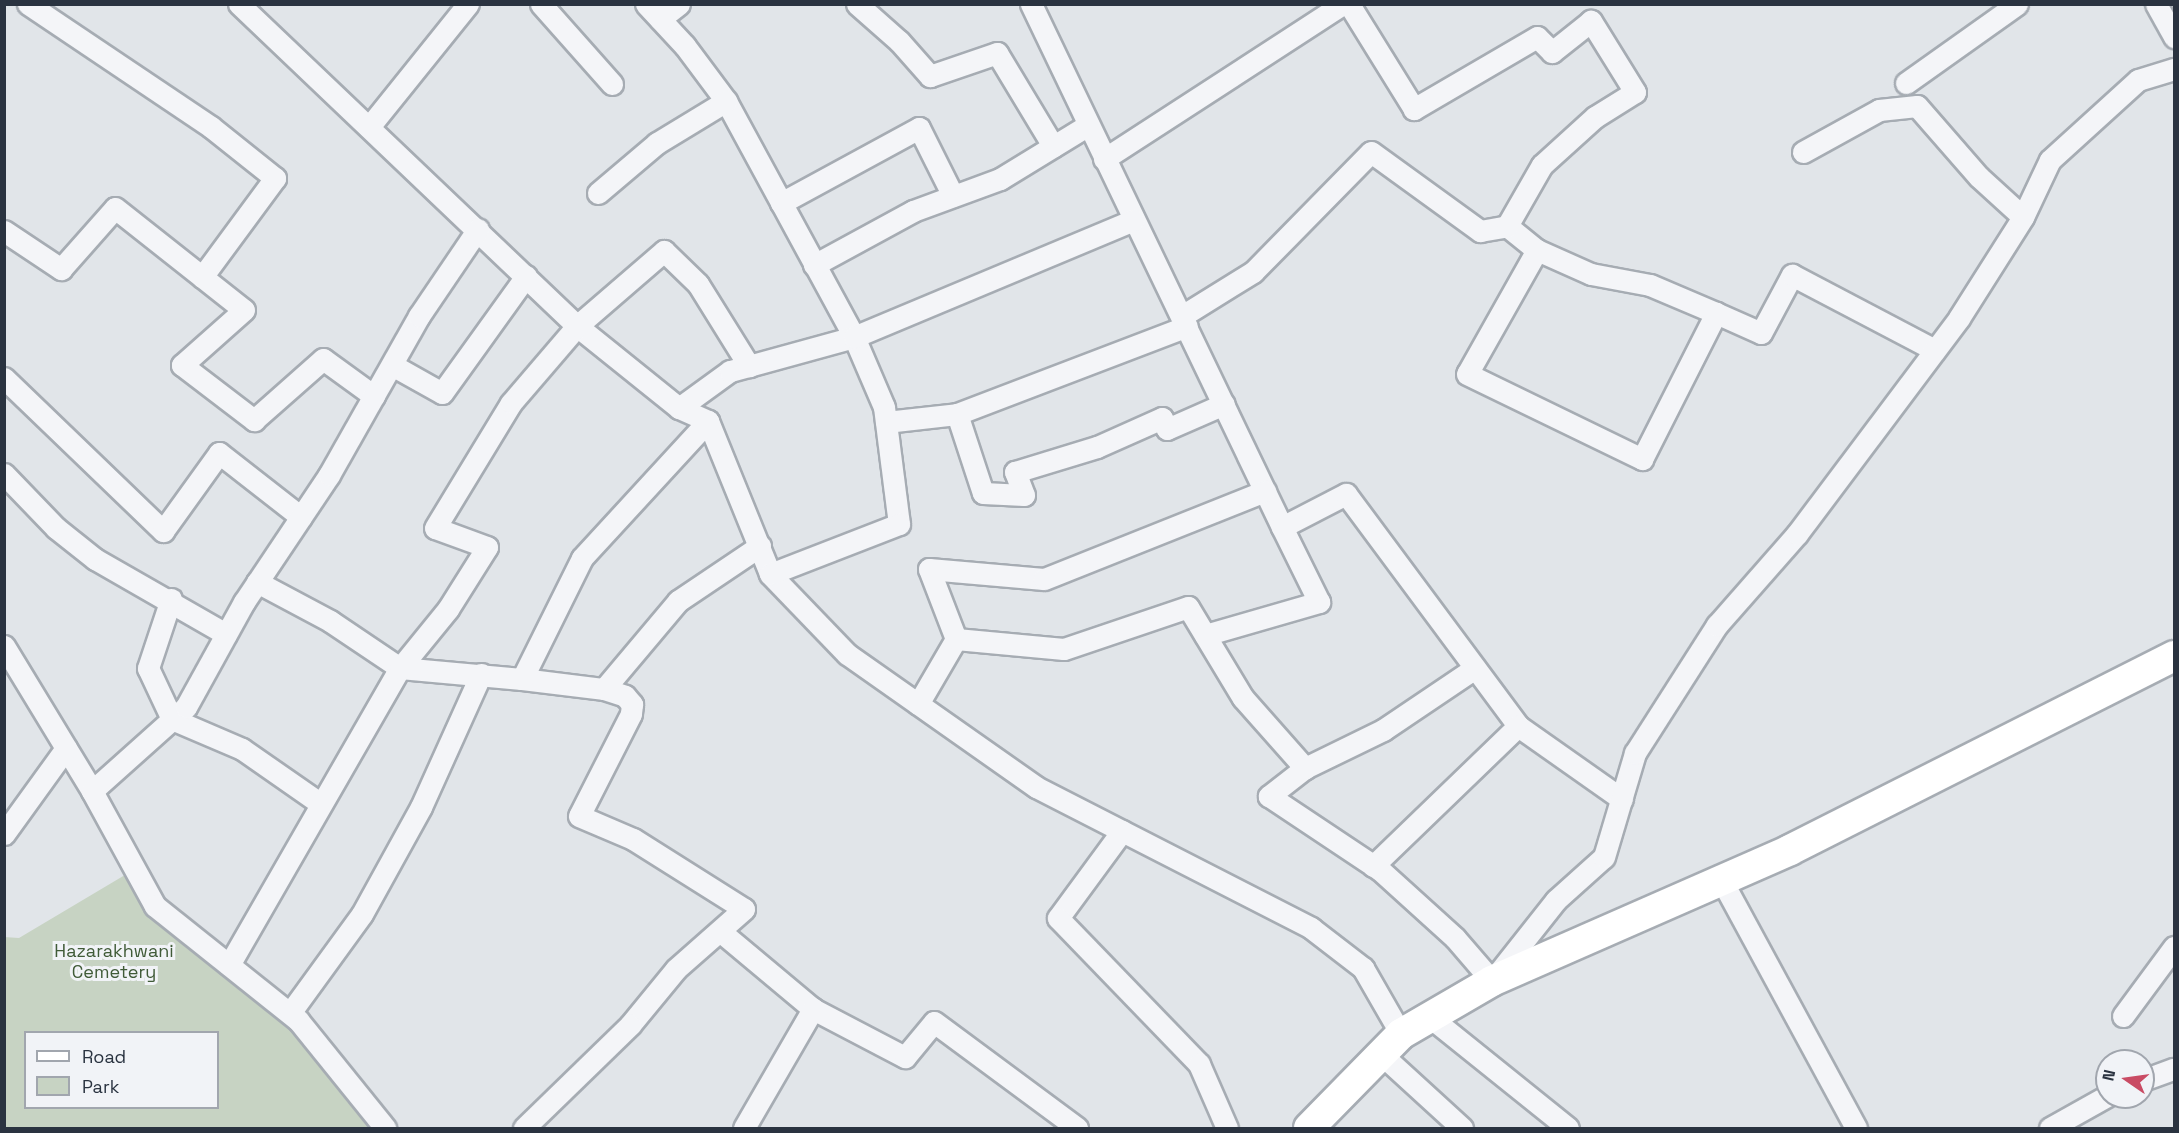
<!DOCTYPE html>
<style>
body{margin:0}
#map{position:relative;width:2179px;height:1133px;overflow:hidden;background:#e1e5e9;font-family:"Space Grotesk",sans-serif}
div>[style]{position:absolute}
.green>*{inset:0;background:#c7d3c3}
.roads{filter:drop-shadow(2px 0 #a6acb3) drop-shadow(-2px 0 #a6acb3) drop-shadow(0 2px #a6acb3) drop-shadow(0 -2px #a6acb3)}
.street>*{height:21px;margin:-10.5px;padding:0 10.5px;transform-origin:10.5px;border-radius:10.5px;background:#f4f5f8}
.secondary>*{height:30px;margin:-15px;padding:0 15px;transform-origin:15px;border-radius:15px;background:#fff}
span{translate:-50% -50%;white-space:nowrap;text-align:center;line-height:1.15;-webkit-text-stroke:6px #f1f3f7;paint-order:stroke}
.park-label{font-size:18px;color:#405b38}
.frame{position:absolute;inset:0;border:6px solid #2a3340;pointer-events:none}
.legend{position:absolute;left:24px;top:1031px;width:195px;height:78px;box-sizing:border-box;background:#f1f3f7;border:2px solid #a1a6ae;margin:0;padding:8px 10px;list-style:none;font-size:18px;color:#2a3340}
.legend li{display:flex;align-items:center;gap:12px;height:30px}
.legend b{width:30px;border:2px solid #a1a6ae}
.north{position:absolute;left:2095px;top:1049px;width:60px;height:60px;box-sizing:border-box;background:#f1f3f7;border:2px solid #a1a6ae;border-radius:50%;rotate:283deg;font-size:16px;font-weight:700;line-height:24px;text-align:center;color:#2a3340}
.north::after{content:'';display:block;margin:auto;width:21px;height:27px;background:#c94b64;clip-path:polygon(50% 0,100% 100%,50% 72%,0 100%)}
</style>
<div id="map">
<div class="green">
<div style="clip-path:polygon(evenodd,135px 869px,155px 906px,298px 1020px,385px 1128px,5px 1128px,4px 937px,19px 938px,135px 869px,26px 1032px,218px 1032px,218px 1108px,26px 1108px,26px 1032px)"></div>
</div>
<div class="roads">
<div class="street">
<div style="left:28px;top:4px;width:220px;rotate:33.9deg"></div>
<div style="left:211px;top:127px;width:82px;rotate:38.6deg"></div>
<div style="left:275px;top:178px;width:123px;rotate:126.4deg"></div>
<div style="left:239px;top:4px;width:467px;rotate:43.6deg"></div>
<div style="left:577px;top:326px;width:131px;rotate:38.8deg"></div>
<div style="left:679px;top:408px;width:32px;rotate:24deg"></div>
<div style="left:708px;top:421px;width:165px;rotate:67.9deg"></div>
<div style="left:770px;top:574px;width:111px;rotate:46.1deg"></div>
<div style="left:847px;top:654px;width:231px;rotate:35.1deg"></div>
<div style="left:1036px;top:787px;width:309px;rotate:27.1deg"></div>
<div style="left:1311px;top:928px;width:66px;rotate:37.6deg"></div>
<div style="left:1363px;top:968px;width:76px;rotate:60.1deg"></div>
<div style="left:541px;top:4px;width:107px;rotate:48.4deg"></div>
<div style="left:646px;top:4px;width:57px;rotate:47.1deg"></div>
<div style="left:685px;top:46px;width:69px;rotate:53.3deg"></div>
<div style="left:726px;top:101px;width:268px;rotate:61.5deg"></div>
<div style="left:854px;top:337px;width:76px;rotate:66.8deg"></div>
<div style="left:884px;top:407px;width:118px;rotate:82.7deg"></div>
<div style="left:899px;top:524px;width:138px;rotate:158.8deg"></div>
<div style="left:857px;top:4px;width:56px;rotate:41.4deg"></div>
<div style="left:899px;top:41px;width:47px;rotate:48.5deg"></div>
<div style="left:930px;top:76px;width:71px;rotate:-18.9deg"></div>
<div style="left:997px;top:53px;width:109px;rotate:58.9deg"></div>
<div style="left:1031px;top:4px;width:580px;rotate:64.36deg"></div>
<div style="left:1282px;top:527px;width:72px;rotate:-27.3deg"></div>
<div style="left:1346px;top:494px;width:289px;rotate:53.4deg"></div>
<div style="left:1518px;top:726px;width:127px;rotate:35.1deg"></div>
<div style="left:2156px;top:4px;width:38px;rotate:61deg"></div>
<div style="left:660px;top:19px;width:24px;rotate:-38deg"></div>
<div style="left:1906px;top:83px;width:136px;rotate:-35.4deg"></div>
<div style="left:369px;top:127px;width:158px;rotate:-51.2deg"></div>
<div style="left:1803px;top:152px;width:87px;rotate:-28.9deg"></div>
<div style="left:1879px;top:110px;width:38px;rotate:-6deg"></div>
<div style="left:1917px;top:106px;width:94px;rotate:48.9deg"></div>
<div style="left:1979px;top:177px;width:59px;rotate:42.3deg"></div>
<div style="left:1104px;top:159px;width:285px;rotate:-33deg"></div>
<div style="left:598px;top:193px;width:77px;rotate:-40.3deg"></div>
<div style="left:657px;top:143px;width:81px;rotate:-31.3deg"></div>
<div style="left:781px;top:203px;width:157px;rotate:-28.5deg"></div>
<div style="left:919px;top:128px;width:76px;rotate:63.4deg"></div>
<div style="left:1507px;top:226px;width:38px;rotate:39deg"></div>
<div style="left:1537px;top:250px;width:59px;rotate:24deg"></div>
<div style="left:1591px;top:274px;width:60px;rotate:10.6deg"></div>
<div style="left:1650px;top:285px;width:72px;rotate:23deg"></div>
<div style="left:4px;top:231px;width:69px;rotate:33.7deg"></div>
<div style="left:61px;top:269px;width:81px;rotate:-48.5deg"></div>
<div style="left:115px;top:208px;width:164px;rotate:38.3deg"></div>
<div style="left:244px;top:310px;width:83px;rotate:138.4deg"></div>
<div style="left:182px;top:365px;width:91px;rotate:37.4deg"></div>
<div style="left:254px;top:420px;width:92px;rotate:-41.5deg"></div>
<div style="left:323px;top:359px;width:63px;rotate:36deg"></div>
<div style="left:1537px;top:250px;width:142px;rotate:119.4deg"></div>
<div style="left:1467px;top:374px;width:195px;rotate:25.9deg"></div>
<div style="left:1642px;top:459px;width:164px;rotate:-63.1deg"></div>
<div style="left:1716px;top:313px;width:49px;rotate:24deg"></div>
<div style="left:1761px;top:333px;width:66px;rotate:-61.9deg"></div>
<div style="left:1792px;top:275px;width:161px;rotate:27.7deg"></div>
<div style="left:814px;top:265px;width:113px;rotate:-28.6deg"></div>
<div style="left:913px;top:211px;width:93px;rotate:-20.2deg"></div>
<div style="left:1000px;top:179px;width:103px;rotate:-31.5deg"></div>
<div style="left:1182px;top:316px;width:84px;rotate:-31.8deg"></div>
<div style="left:1253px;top:272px;width:168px;rotate:-45.5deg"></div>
<div style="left:1371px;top:152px;width:135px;rotate:35.9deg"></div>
<div style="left:1480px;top:231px;width:27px;rotate:-10deg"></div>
<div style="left:1507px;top:226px;width:70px;rotate:-60.2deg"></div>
<div style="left:1542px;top:165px;width:72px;rotate:-42.2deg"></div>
<div style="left:1595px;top:117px;width:47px;rotate:-32deg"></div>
<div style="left:1635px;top:92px;width:84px;rotate:-121.8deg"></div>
<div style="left:1591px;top:21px;width:50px;rotate:141.5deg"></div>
<div style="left:1552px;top:52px;width:21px;rotate:-135deg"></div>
<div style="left:1537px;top:37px;width:143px;rotate:149.7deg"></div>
<div style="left:1414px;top:109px;width:123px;rotate:-121.8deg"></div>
<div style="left:392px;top:365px;width:57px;rotate:29.2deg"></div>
<div style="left:442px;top:393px;width:144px;rotate:-54.3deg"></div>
<div style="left:4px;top:378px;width:221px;rotate:43.9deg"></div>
<div style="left:163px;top:531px;width:96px;rotate:-54.3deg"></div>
<div style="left:219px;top:453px;width:104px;rotate:38deg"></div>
<div style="left:679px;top:408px;width:63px;rotate:-36deg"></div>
<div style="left:730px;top:371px;width:129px;rotate:-15.3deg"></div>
<div style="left:854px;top:337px;width:303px;rotate:-22.7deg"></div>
<div style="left:957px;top:414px;width:83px;rotate:71.8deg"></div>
<div style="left:983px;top:493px;width:41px;rotate:2.8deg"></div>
<div style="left:1024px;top:495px;width:25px;rotate:-111deg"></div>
<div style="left:1015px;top:472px;width:86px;rotate:-17deg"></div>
<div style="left:1097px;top:447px;width:71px;rotate:-24deg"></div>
<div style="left:1162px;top:418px;width:12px;rotate:66deg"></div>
<div style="left:1167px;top:429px;width:62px;rotate:-23.7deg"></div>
<div style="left:886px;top:422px;width:71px;rotate:-6.4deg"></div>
<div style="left:957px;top:414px;width:246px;rotate:-20.9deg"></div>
<div style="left:4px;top:474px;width:75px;rotate:46.1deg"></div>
<div style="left:56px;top:528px;width:50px;rotate:38.5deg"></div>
<div style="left:95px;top:559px;width:151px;rotate:29.8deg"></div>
<div style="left:257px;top:582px;width:83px;rotate:28.1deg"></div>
<div style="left:330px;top:621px;width:84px;rotate:33.9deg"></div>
<div style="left:400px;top:668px;width:122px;rotate:5.2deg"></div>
<div style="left:522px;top:679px;width:83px;rotate:7deg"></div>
<div style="left:604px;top:689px;width:22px;rotate:18deg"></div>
<div style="left:625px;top:696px;width:11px;rotate:49deg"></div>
<div style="left:632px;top:704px;width:10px;rotate:96deg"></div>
<div style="left:631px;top:714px;width:114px;rotate:117deg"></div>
<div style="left:579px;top:816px;width:59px;rotate:23.1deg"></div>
<div style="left:633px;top:839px;width:131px;rotate:32.2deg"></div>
<div style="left:744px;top:909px;width:91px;rotate:138.6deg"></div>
<div style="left:676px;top:969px;width:72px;rotate:129.4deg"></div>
<div style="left:630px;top:1025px;width:148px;rotate:135.8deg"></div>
<div style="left:171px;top:599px;width:73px;rotate:108.4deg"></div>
<div style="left:148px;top:668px;width:56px;rotate:64.8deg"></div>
<div style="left:172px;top:719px;width:76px;rotate:23.2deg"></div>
<div style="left:242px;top:749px;width:96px;rotate:34.8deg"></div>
<div style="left:1205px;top:635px;width:119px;rotate:-16.1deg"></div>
<div style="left:1319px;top:602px;width:84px;rotate:-116.3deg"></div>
<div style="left:956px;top:639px;width:108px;rotate:5.3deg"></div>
<div style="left:1064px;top:649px;width:131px;rotate:-18.7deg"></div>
<div style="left:1188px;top:607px;width:106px;rotate:58.9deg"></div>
<div style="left:1243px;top:698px;width:94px;rotate:48.5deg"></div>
<div style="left:4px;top:646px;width:170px;rotate:58.7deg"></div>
<div style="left:92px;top:791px;width:131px;rotate:61.3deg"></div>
<div style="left:155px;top:906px;width:183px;rotate:38.6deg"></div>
<div style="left:298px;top:1020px;width:139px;rotate:51.1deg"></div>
<div style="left:1475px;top:668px;width:111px;rotate:146deg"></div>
<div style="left:1383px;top:730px;width:87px;rotate:154deg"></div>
<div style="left:1305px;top:768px;width:46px;rotate:142.1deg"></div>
<div style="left:1269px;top:796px;width:133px;rotate:33.7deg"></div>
<div style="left:1380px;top:870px;width:101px;rotate:42.2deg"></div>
<div style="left:1455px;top:938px;width:57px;rotate:49.3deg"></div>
<div style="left:1492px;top:981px;width:103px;rotate:-51.7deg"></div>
<div style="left:1556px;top:900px;width:64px;rotate:-41.9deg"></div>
<div style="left:1604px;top:857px;width:109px;rotate:-73.4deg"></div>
<div style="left:1635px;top:753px;width:152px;rotate:-57.4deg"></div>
<div style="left:1717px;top:625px;width:121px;rotate:-48.7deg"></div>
<div style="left:1797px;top:534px;width:270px;rotate:-53.1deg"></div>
<div style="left:1959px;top:318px;width:120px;rotate:-57.6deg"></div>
<div style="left:2023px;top:217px;width:63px;rotate:-64.7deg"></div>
<div style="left:2050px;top:160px;width:119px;rotate:-42.3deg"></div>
<div style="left:2138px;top:80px;width:38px;rotate:-17deg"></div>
<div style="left:522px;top:679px;width:135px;rotate:-63.6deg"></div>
<div style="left:582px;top:558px;width:186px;rotate:-47.4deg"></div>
<div style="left:604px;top:689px;width:115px;rotate:-49.9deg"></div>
<div style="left:678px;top:601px;width:99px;rotate:-33.9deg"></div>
<div style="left:918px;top:704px;width:75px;rotate:-59.7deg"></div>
<div style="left:956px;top:639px;width:75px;rotate:-111.1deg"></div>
<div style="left:929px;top:569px;width:115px;rotate:5deg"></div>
<div style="left:1044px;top:579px;width:238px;rotate:-21.7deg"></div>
<div style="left:92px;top:791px;width:126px;rotate:-41.8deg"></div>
<div style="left:186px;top:707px;width:120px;rotate:-61.1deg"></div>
<div style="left:244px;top:602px;width:153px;rotate:-56.2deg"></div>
<div style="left:329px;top:475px;width:183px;rotate:-60.5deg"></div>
<div style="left:419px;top:316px;width:105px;rotate:-55.9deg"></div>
<div style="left:1122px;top:831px;width:108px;rotate:126.3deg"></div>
<div style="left:1058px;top:918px;width:203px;rotate:46deg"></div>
<div style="left:1199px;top:1064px;width:70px;rotate:66.4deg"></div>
<div style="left:4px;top:834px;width:106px;rotate:-54.2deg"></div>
<div style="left:1373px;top:866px;width:202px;rotate:-44deg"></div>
<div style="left:1722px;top:881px;width:281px;rotate:61.5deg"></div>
<div style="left:721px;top:932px;width:120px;rotate:39.9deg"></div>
<div style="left:813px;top:1009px;width:104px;rotate:27.6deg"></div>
<div style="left:905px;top:1057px;width:45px;rotate:-50.4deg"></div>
<div style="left:934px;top:1022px;width:178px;rotate:36.5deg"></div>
<div style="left:229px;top:965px;width:343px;rotate:-60.1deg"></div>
<div style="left:400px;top:668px;width:76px;rotate:-50.9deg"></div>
<div style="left:448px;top:609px;width:73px;rotate:-57.8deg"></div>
<div style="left:487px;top:547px;width:55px;rotate:-159.9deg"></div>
<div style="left:435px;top:528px;width:146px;rotate:-58.7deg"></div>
<div style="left:511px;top:403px;width:101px;rotate:-49.4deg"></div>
<div style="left:577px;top:326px;width:115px;rotate:-40.8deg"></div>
<div style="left:664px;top:251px;width:47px;rotate:44.1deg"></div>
<div style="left:698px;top:284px;width:97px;rotate:58.1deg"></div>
<div style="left:290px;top:1013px;width:122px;rotate:-54deg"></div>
<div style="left:362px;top:914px;width:122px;rotate:-61.1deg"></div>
<div style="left:421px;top:807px;width:146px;rotate:-65.7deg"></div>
<div style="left:2123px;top:1016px;width:86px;rotate:-53.5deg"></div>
<div style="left:1430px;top:1017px;width:177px;rotate:38.8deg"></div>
<div style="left:1381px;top:1054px;width:110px;rotate:42.4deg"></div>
<div style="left:2143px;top:1080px;width:33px;rotate:-20deg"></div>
<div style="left:744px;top:1128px;width:138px;rotate:-59.9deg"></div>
<div style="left:2050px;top:1128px;width:65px;rotate:-29.3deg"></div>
</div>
<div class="secondary">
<div style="left:1309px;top:1128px;width:132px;rotate:-45.6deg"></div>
<div style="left:1401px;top:1034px;width:105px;rotate:-30.2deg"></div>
<div style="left:1492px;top:981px;width:326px;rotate:-23.7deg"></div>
<div style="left:1790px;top:850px;width:430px;rotate:-26.8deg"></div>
</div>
</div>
<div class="park-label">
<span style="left:114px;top:962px">Hazarakhwani<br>Cemetery</span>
</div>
<div class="frame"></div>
<ul class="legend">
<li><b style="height:8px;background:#fff"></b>Road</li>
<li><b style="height:16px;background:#c7d3c3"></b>Park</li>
</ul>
<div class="north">N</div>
</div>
